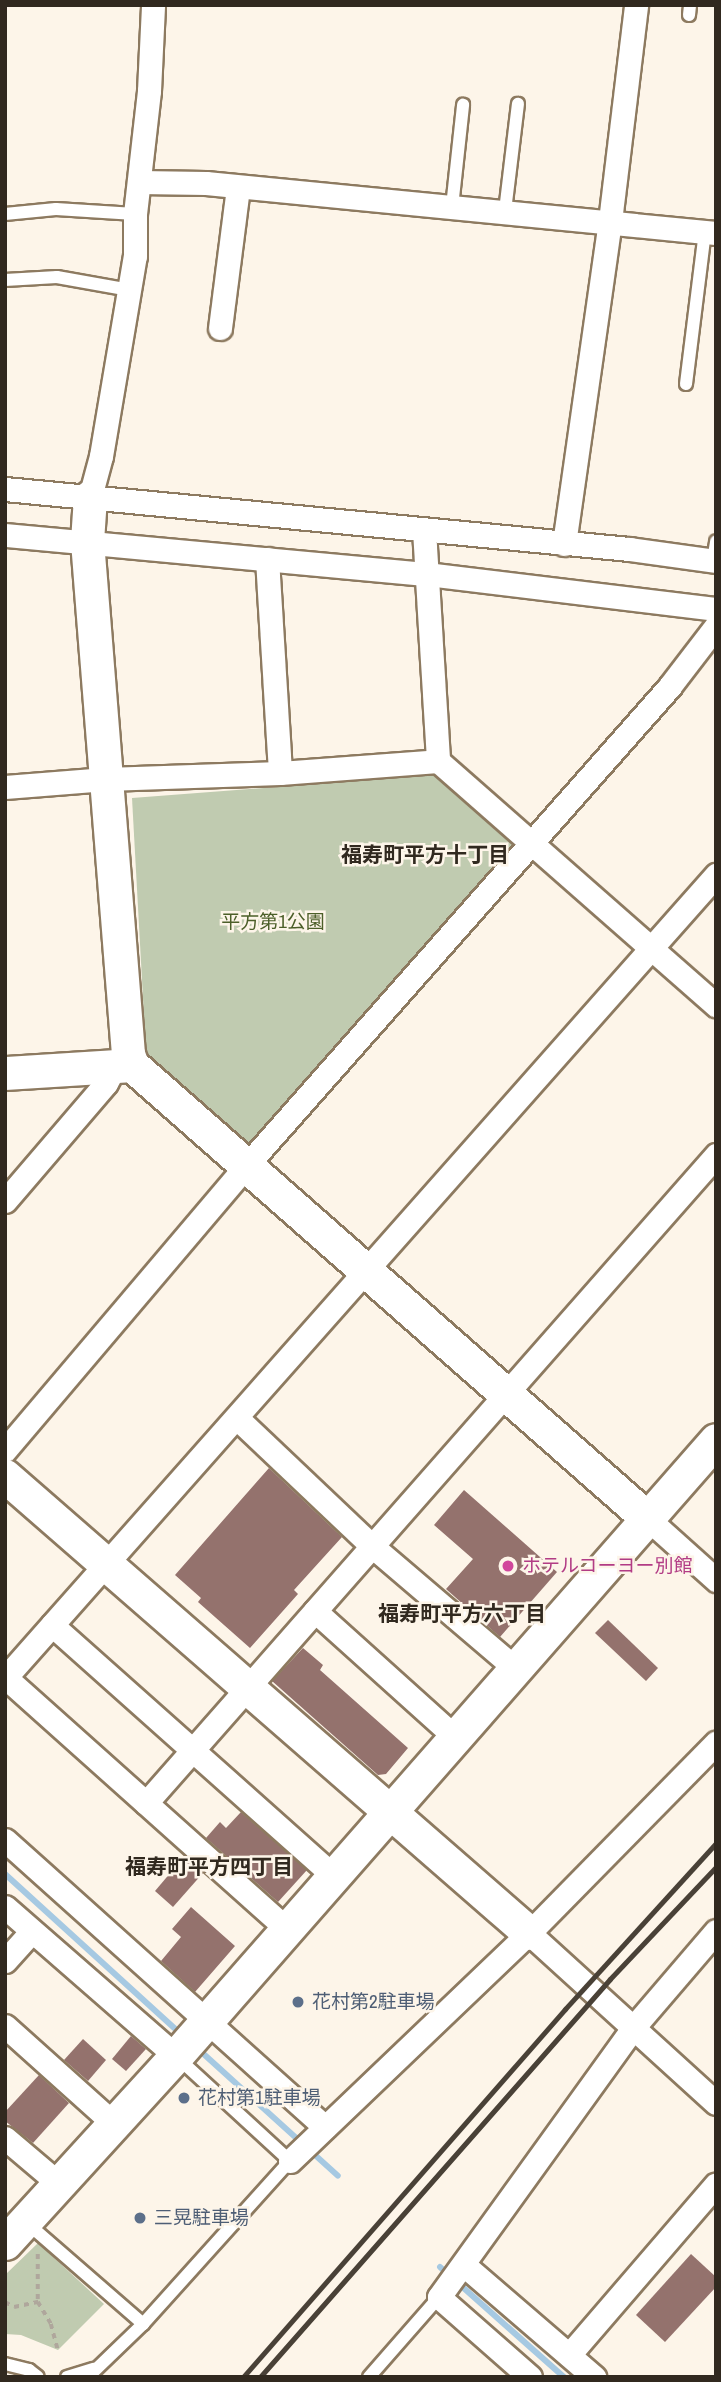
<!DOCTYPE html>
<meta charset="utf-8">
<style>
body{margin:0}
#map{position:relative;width:721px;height:2382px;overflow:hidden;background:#fdf5e9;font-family:"Archivo Narrow","Noto Sans JP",sans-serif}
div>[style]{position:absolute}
.green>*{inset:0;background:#c0cbb0}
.stream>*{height:6px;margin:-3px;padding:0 3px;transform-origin:3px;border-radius:3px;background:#a6c9e2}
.building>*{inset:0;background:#94726d}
.path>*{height:3.5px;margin-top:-1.75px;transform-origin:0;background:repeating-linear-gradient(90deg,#afa79c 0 5px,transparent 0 10px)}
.roads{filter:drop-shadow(2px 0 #8d7a60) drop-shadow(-2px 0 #8d7a60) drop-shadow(0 2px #8d7a60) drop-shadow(0 -2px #8d7a60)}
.lane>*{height:12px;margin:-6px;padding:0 6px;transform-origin:6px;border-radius:6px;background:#fff}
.street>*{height:23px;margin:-11.5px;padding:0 11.5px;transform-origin:11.5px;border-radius:11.5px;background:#fff}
.secondary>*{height:33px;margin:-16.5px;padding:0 16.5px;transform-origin:16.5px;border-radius:16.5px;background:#fff}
.rail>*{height:5px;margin:-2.5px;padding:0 2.5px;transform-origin:2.5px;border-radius:2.5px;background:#494137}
.dots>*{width:19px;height:19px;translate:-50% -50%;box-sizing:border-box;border:4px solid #fdf5e9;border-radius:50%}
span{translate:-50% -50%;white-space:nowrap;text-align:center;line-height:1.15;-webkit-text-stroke:5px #fdf5e9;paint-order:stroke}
.park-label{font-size:19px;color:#4c5f29}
.hotel-label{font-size:19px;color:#b23c85}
.left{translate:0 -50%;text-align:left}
.service-label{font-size:19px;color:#4e5e75}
.neighbourhood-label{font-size:21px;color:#31291f;font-weight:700}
.frame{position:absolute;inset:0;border:7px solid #31291f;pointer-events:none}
</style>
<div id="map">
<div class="green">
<div style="clip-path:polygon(436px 775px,518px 846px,253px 1147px,146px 1053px,132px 798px)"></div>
<div style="clip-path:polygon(38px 2243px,104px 2304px,58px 2350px,21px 2335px,5px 2334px,5px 2275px)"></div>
</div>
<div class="stream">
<div style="left:5px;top:1874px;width:238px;rotate:42.3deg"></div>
<div style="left:197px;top:2048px;width:190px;rotate:42.2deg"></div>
<div style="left:440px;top:2267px;width:166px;rotate:41.6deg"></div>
</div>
<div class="building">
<div style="clip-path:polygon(269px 1468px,342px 1537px,294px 1590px,298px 1594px,250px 1648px,198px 1602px,201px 1598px,175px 1575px)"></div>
<div style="clip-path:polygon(464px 1490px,557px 1572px,500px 1637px,446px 1589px,473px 1559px,434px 1525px)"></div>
<div style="clip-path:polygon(608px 1620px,658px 1668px,646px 1681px,595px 1633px)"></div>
<div style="clip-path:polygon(303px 1648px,323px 1665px,320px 1670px,408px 1748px,386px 1774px,378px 1775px,272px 1681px)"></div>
<div style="clip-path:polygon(241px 1812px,307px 1870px,278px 1902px,206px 1838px,220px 1822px,226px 1828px)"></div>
<div style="clip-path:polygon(183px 1858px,203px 1873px,173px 1907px,155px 1891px)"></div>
<div style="clip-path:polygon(191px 1907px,235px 1946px,195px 1992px,161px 1961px,181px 1937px,172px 1929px)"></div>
<div style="clip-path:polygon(131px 2036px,146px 2049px,126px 2071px,112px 2059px)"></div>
<div style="clip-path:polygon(83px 2039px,106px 2060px,88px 2081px,64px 2060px)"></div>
<div style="clip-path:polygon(39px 2075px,69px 2103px,33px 2143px,5px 2121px,5px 2112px)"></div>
<div style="clip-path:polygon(691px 2254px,716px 2277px,716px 2287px,665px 2342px,636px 2315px)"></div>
</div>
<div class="path">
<div style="left:38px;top:2254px;width:48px;rotate:90deg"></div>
<div style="left:38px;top:2302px;width:26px;rotate:59deg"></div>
<div style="left:51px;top:2324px;width:27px;rotate:75deg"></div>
<div style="left:5px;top:2302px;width:10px;rotate:29deg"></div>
<div style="left:14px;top:2307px;width:25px;rotate:-12deg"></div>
</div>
<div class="roads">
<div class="lane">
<div style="left:689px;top:15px;width:10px;rotate:-84deg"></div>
<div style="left:452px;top:207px;width:103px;rotate:-83.8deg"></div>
<div style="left:505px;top:211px;width:108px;rotate:-83.1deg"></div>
<div style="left:5px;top:214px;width:51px;rotate:-5.6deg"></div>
<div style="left:56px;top:209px;width:79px;rotate:3.6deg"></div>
<div style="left:5px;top:280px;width:52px;rotate:-3.3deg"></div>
<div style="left:57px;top:277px;width:74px;rotate:10.1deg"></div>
<div style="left:686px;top:384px;width:154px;rotate:-82.9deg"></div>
<div style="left:713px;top:561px;width:20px;rotate:-81deg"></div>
<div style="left:27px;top:2223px;width:154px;rotate:41deg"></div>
<div style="left:5px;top:2364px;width:25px;rotate:14deg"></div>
<div style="left:29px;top:2370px;width:11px;rotate:38deg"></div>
<div style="left:67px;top:2377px;width:28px;rotate:-17deg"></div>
<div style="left:88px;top:2377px;width:76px;rotate:-43.9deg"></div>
<div style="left:143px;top:2324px;width:219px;rotate:-48deg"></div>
<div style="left:290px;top:2161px;width:155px;rotate:-137.4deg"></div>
<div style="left:369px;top:2377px;width:106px;rotate:-48.8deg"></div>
</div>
<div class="street">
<div style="left:139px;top:182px;width:67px;rotate:0.9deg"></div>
<div style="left:206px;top:183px;width:512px;rotate:5.6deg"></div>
<div style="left:220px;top:328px;width:142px;rotate:-82.7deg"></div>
<div style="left:5px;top:489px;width:627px;rotate:5.49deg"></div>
<div style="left:629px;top:549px;width:88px;rotate:7.9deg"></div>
<div style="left:90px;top:497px;width:42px;rotate:-75deg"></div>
<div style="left:101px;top:456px;width:203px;rotate:-80.4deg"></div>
<div style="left:135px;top:256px;width:42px;rotate:-90deg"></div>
<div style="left:135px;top:214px;width:124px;rotate:-83.5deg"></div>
<div style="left:149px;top:91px;width:86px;rotate:-87.3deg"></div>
<div style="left:424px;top:530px;width:231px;rotate:86.5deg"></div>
<div style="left:438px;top:761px;width:370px;rotate:41.3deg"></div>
<div style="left:5px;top:535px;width:424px;rotate:5.3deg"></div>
<div style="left:427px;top:574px;width:291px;rotate:6.9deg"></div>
<div style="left:564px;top:544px;width:326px;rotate:-81.9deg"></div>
<div style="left:610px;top:221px;width:218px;rotate:-83.1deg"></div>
<div style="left:267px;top:559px;width:214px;rotate:86.5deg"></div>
<div style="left:5px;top:787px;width:101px;rotate:-4.5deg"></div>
<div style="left:106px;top:779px;width:174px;rotate:-2deg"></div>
<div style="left:280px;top:773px;width:158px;rotate:-4.3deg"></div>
<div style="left:5px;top:1201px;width:155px;rotate:-49.4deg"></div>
<div style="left:106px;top:1083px;width:18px;rotate:-61deg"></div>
<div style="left:237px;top:1418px;width:186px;rotate:43.5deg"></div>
<div style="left:372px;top:1546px;width:188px;rotate:40.5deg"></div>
<div style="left:5px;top:1450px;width:372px;rotate:-49.7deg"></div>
<div style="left:246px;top:1166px;width:640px;rotate:-48.54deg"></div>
<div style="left:670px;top:686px;width:76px;rotate:-52.5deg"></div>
<div style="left:647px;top:1518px;width:93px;rotate:41.9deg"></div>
<div style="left:315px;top:1611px;width:188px;rotate:42deg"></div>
<div style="left:52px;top:1625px;width:376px;rotate:41.7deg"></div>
<div style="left:5px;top:1677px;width:377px;rotate:41.8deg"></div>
<div style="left:5px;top:1678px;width:1073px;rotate:-48.48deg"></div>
<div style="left:146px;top:1803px;width:863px;rotate:-48.66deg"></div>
<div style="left:5px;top:1840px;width:430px;rotate:41.9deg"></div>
<div style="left:5px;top:1907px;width:227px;rotate:41.1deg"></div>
<div style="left:529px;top:1933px;width:253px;rotate:42.3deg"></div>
<div style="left:5px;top:1961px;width:40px;rotate:-48deg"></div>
<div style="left:5px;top:2026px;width:145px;rotate:41.9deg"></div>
<div style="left:5px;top:2138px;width:70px;rotate:40.3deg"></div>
<div style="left:290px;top:2161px;width:330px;rotate:-43.7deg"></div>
<div style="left:529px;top:1933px;width:267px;rotate:-45.5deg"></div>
<div style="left:464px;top:2265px;width:172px;rotate:40.7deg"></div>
<div style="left:569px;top:2355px;width:225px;rotate:-49.3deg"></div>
<div style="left:530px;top:2377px;width:121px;rotate:-138.7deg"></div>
<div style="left:439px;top:2297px;width:330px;rotate:-54.2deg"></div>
<div style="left:632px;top:2029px;width:129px;rotate:-49.4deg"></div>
</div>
<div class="secondary">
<div style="left:90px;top:497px;width:44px;rotate:93.9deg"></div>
<div style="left:87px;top:541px;width:515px;rotate:85.43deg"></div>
<div style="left:128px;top:1054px;width:12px;rotate:70deg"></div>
<div style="left:132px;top:1065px;width:686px;rotate:41.34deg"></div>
<div style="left:5px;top:1073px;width:127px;rotate:-3.6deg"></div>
<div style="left:5px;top:1476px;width:695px;rotate:41.09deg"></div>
<div style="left:5px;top:2243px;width:253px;rotate:-47.6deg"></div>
<div style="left:176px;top:2056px;width:819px;rotate:-48.76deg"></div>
</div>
</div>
<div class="rail">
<div style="left:243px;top:2377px;width:489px;rotate:-48.8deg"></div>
<div style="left:565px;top:2009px;width:224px;rotate:-47.7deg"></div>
<div style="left:260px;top:2377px;width:530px;rotate:-48.67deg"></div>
<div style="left:610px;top:1979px;width:154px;rotate:-46.6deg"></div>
</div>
<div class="dots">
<div style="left:508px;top:1566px;background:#d1479c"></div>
<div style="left:298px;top:2002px;background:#5c6f8a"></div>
<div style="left:184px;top:2098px;background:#5c6f8a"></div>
<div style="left:140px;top:2218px;background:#5c6f8a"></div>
</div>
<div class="park-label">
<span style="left:273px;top:922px">平方第1公園</span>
</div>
<div class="hotel-label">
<span class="left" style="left:522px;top:1566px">ホテルコーヨー別館</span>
</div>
<div class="service-label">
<span class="left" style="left:312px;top:2002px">花村第2駐車場</span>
<span class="left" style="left:198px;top:2098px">花村第1駐車場</span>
<span class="left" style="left:154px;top:2218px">三晃駐車場</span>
</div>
<div class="neighbourhood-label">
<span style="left:425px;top:855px">福寿町平方十丁目</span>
<span style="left:462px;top:1614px">福寿町平方六丁目</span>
<span style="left:209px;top:1867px">福寿町平方四丁目</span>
</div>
<div class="frame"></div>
</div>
